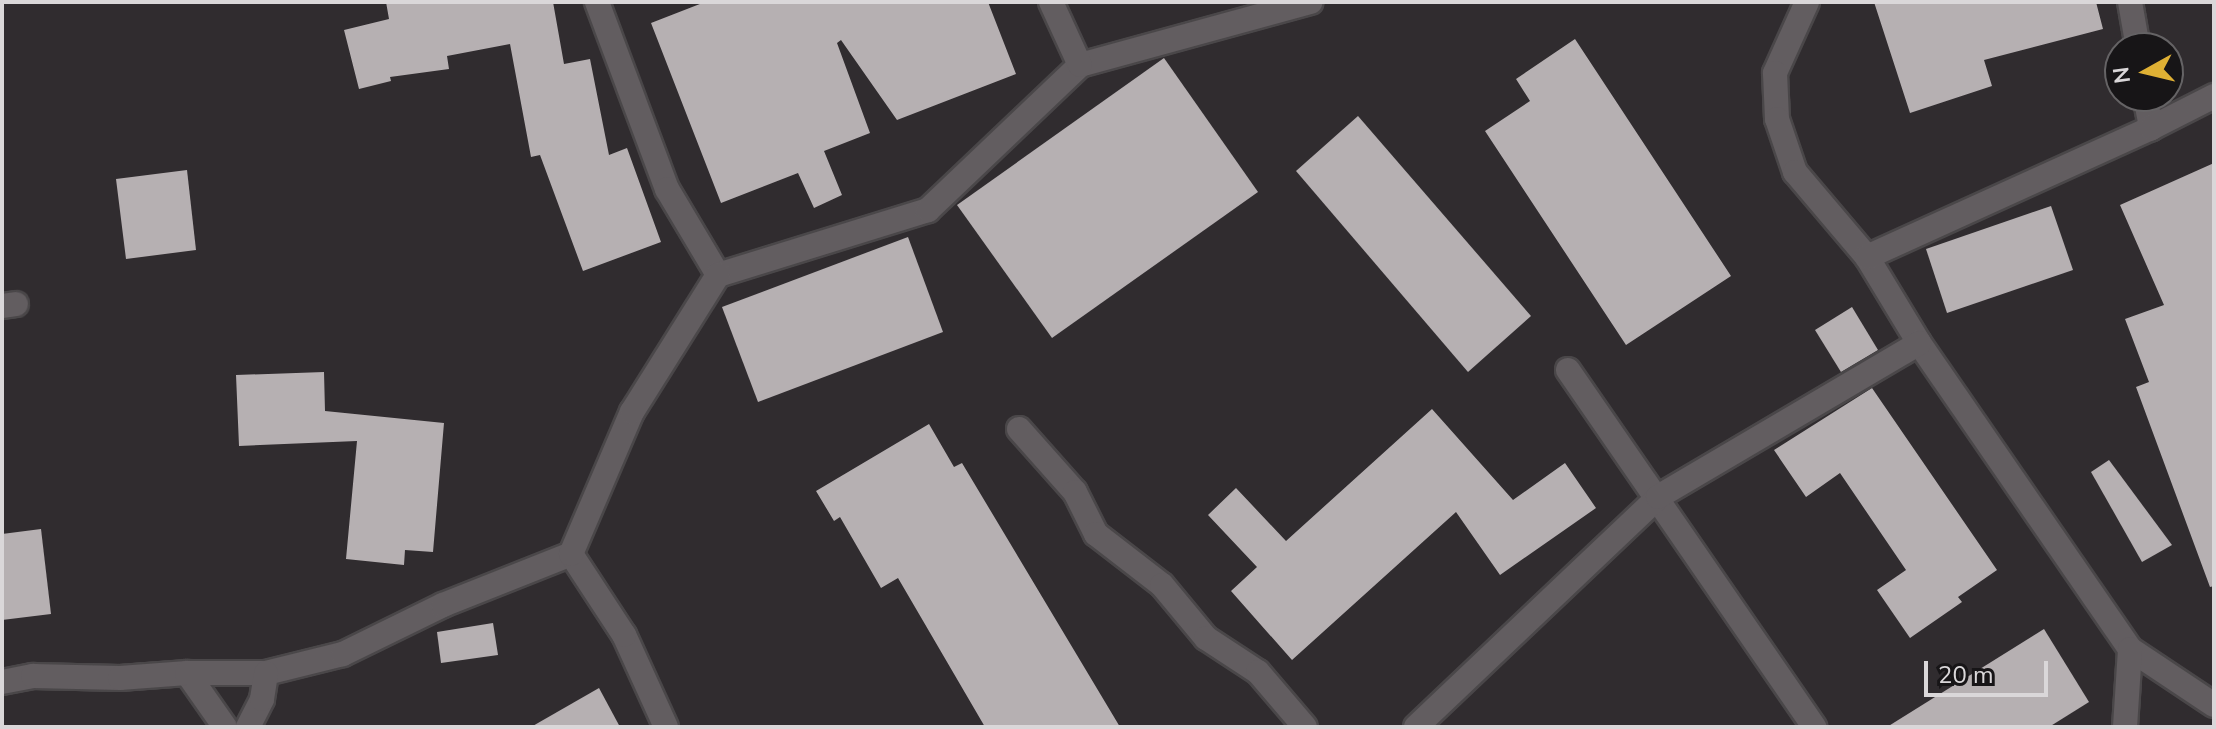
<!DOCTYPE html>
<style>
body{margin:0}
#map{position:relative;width:2216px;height:729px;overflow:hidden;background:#302c2f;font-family:"Nunito Sans",sans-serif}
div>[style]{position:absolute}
.building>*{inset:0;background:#b6b0b2}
.roads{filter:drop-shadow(2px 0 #4a4749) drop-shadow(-2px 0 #4a4749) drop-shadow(0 2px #4a4749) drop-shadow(0 -2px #4a4749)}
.street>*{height:24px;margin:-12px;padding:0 12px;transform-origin:12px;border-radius:12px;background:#625d60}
span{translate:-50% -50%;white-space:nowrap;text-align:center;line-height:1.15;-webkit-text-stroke:8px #171517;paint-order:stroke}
.frame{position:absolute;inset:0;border:4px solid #dad7d9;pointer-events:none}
.north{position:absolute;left:2104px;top:32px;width:80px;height:80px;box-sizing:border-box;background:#171517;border:2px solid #656365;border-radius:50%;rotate:262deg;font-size:22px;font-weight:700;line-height:32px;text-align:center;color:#dad7d9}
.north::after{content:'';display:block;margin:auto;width:28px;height:36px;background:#dfb034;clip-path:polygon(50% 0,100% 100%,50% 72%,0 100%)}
.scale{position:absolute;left:1924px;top:661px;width:124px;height:36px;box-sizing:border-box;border:4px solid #dad7d9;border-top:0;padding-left:10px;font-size:24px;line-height:28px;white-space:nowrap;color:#dad7d9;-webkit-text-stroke:6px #171517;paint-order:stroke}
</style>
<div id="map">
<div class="building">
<div style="clip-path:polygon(386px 2px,553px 2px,564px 64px,590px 59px,609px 155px,627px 148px,661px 242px,583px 271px,540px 155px,531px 157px,510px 44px,447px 56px,449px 69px,390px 77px,391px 81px,359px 89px,344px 30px,389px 19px)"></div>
<div style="clip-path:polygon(705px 2px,988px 2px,1016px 74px,897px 120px,841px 40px,837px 43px,870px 133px,824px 151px,842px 195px,814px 208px,798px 173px,721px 203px,651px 23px)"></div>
<div style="clip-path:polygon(1874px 2px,2096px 2px,2103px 29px,1984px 60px,1992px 86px,1910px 113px)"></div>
<div style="clip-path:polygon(1575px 39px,1731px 276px,1626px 345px,1485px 131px,1530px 101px,1516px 79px)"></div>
<div style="clip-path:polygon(1164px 58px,1258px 192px,1052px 338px,957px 205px)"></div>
<div style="clip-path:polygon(1358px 116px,1531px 316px,1468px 372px,1296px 171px)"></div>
<div style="clip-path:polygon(2214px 163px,2214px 586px,2210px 587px,2136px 387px,2149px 382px,2125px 319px,2164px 305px,2120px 205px)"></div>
<div style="clip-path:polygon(187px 170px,196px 250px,126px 259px,116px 179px)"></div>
<div style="clip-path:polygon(2051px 206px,2073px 270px,1947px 313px,1926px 249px)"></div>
<div style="clip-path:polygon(908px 237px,943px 332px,758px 402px,722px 307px)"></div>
<div style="clip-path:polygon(1852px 307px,1878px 350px,1841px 372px,1815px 330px)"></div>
<div style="clip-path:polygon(324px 372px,325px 411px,444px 423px,433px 552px,405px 550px,404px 565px,346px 559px,357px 441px,239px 446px,236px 375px)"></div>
<div style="clip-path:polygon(1872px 388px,1997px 570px,1958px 597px,1962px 602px,1910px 638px,1877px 590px,1906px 570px,1840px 473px,1806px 497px,1774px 450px)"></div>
<div style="clip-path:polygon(1432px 409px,1513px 500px,1565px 463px,1596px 508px,1500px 575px,1456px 512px,1292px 660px,1231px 591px,1257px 567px,1208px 515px,1236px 488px,1286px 541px)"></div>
<div style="clip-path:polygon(929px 424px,954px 467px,962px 463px,1120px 727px,985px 727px,898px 578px,881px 588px,840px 517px,834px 521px,816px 491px)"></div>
<div style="clip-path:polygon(2109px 460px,2172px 545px,2142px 562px,2091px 472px)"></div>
<div style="clip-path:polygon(41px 529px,51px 614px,2px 620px,2px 534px)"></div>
<div style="clip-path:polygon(493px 623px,498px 655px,441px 663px,437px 632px)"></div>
<div style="clip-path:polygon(2044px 629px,2089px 702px,2049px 727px,1887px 727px)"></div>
<div style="clip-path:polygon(599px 688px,620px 727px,531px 727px)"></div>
</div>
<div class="roads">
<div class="street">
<div style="left:597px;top:2px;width:200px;rotate:69.5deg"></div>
<div style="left:667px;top:189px;width:100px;rotate:59.3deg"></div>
<div style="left:718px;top:275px;width:220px;rotate:-17.2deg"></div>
<div style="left:928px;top:210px;width:210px;rotate:-43.6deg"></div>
<div style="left:1080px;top:65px;width:239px;rotate:-15.3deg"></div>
<div style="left:1051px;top:2px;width:69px;rotate:65.3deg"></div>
<div style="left:1807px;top:2px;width:78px;rotate:114.3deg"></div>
<div style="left:1775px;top:73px;width:46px;rotate:87.5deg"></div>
<div style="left:1777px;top:119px;width:56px;rotate:71.2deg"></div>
<div style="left:1795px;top:172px;width:111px;rotate:49.7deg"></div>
<div style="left:1867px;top:257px;width:100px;rotate:58.8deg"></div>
<div style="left:1919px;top:343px;width:372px;rotate:55.4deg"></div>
<div style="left:2130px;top:649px;width:101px;rotate:33.7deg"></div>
<div style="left:2130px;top:2px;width:47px;rotate:80.1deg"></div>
<div style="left:2145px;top:96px;width:33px;rotate:79deg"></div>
<div style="left:1867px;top:257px;width:312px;rotate:-24.4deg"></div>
<div style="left:2151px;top:128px;width:71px;rotate:-26.9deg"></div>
<div style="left:2px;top:306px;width:14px;rotate:-8deg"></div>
<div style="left:1568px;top:370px;width:434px;rotate:55.4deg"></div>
<div style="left:1019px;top:429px;width:84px;rotate:48.4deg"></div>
<div style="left:1075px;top:492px;width:47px;rotate:63.4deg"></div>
<div style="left:1096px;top:534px;width:83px;rotate:37.7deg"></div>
<div style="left:1162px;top:585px;width:69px;rotate:50.3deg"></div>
<div style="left:1206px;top:638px;width:62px;rotate:33.2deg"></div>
<div style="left:1258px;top:672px;width:72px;rotate:49.5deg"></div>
<div style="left:187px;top:673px;width:66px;rotate:54.9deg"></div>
<div style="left:2px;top:682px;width:32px;rotate:-11deg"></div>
<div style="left:33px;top:676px;width:87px;rotate:1.3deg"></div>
<div style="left:120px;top:678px;width:67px;rotate:-4.3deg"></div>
<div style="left:187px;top:673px;width:79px"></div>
<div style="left:266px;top:673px;width:79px;rotate:-13.9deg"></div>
<div style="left:343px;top:654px;width:111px;rotate:-26.1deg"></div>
<div style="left:443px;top:605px;width:138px;rotate:-21.7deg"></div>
<div style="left:248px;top:727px;width:31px;rotate:-63deg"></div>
<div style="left:262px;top:699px;width:26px;rotate:-81deg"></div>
<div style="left:666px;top:727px;width:101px;rotate:-114.5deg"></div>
<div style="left:624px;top:635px;width:97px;rotate:-123.2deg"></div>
<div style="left:571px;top:554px;width:155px;rotate:-66.8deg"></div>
<div style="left:632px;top:412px;width:162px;rotate:-57.9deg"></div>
<div style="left:1416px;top:727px;width:334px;rotate:-43.5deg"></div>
<div style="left:1658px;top:497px;width:303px;rotate:-30.5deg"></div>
<div style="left:2125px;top:727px;width:78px;rotate:-86.3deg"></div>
</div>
</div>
<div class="frame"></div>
<div class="north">N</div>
<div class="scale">20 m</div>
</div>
